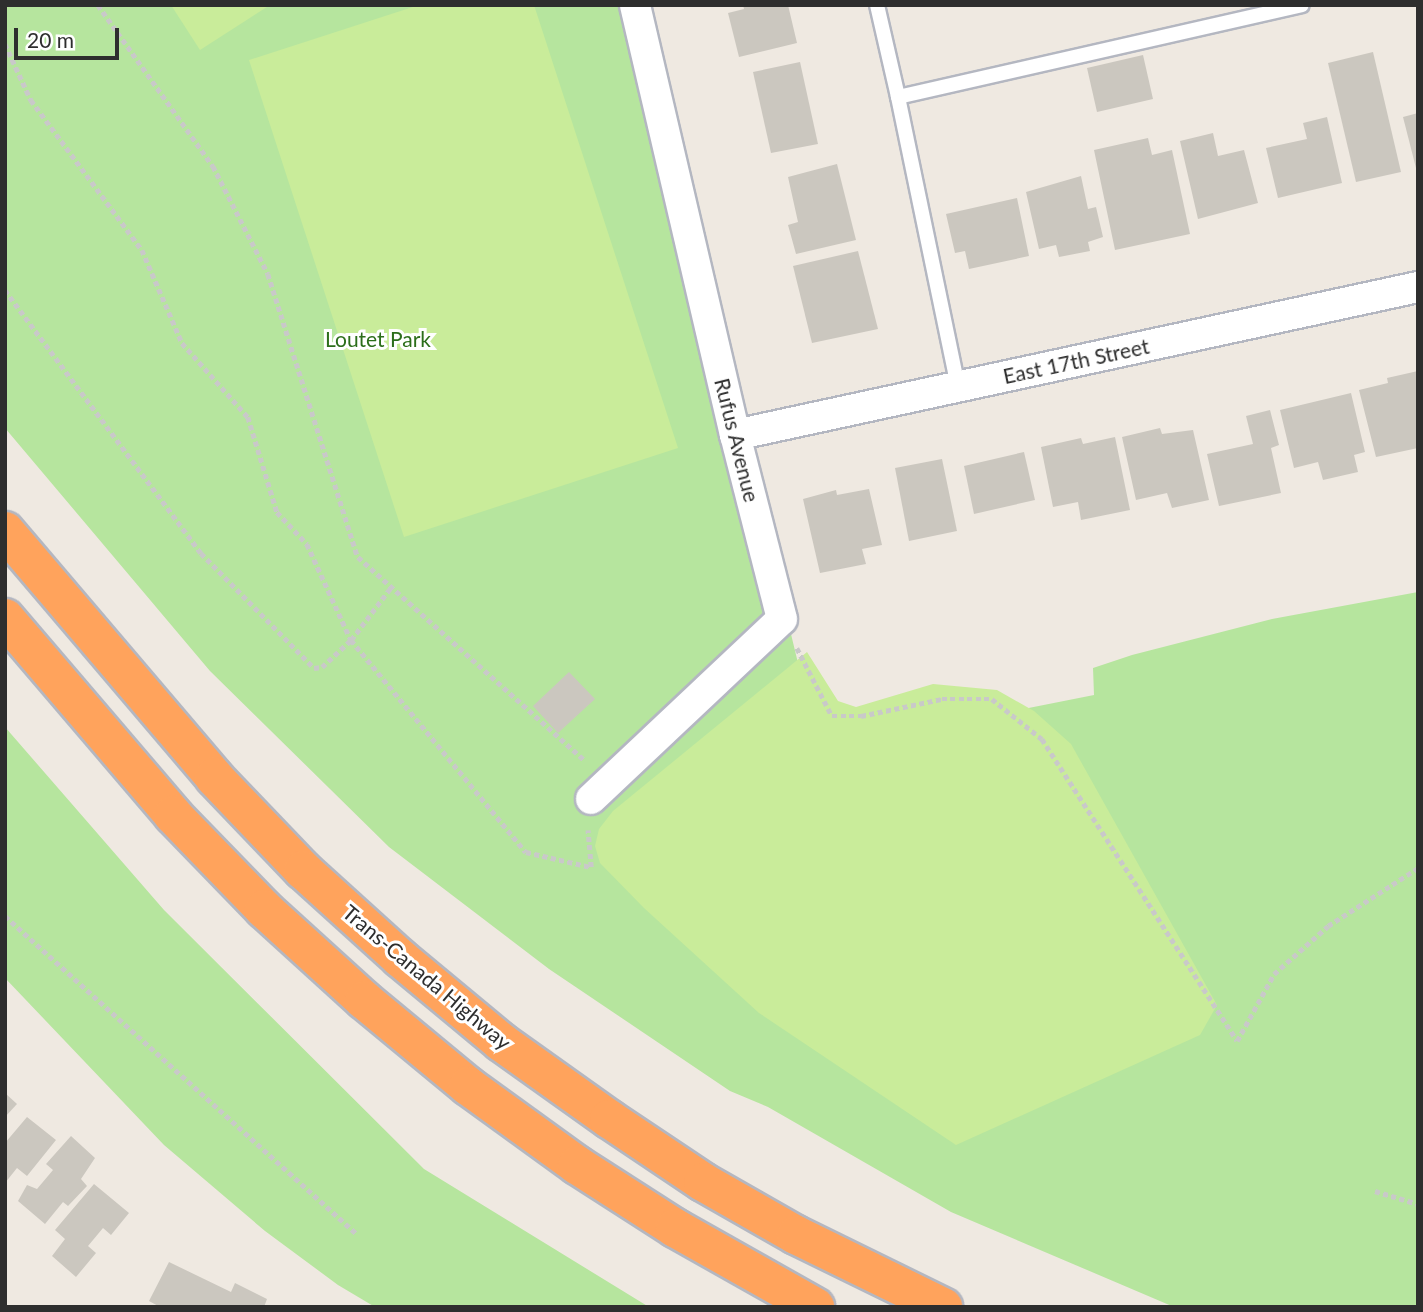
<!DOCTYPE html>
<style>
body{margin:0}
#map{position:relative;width:1423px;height:1312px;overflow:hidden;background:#efe9e1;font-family:Lato,sans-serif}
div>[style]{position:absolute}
.green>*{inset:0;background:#b6e59e}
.pitch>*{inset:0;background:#c9ec9a}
.building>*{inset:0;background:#cbc7bf}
.path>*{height:4.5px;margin-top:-2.25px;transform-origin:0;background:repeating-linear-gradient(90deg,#c9c9c9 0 5px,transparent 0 8.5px)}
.roads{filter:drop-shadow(2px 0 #b4b7c1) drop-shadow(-2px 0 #b4b7c1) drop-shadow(0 2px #b4b7c1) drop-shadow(0 -2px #b4b7c1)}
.lane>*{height:14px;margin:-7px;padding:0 7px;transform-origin:7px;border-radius:7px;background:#fff}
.street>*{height:30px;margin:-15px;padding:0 15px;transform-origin:15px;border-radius:15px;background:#fff}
.highway>*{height:38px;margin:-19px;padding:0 19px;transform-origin:19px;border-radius:19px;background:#ffa35c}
span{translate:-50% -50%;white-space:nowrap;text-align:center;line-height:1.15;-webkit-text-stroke:6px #fff;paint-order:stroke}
.park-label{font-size:21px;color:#2c6e1b}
.street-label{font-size:21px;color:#2e2e2e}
.frame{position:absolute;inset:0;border:7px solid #2e2e2e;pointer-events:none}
.scale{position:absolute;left:14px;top:28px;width:105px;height:32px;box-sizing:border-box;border:4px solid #2e2e2e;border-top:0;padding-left:9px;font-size:21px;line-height:24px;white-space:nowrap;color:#2e2e2e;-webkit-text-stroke:5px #fff;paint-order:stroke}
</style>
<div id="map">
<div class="green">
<div style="clip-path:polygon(5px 5px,639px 5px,819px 750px,1094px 695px,1093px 668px,1132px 655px,1272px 619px,1418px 592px,1418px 1307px,1174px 1307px,951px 1212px,768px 1107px,730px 1091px,549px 969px,389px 847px,210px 671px,5px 428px)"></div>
<div style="clip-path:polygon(5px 727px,164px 910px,424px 1169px,649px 1307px,375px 1307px,338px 1285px,265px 1231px,164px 1145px,5px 978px)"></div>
</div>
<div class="pitch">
<div style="clip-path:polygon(171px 5px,270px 5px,200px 50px)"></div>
<div style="clip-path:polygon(419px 5px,534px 5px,678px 448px,404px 537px,249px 60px)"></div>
<div style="clip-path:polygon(807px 652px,838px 701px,856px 707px,933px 684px,997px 690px,1034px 711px,1071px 744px,1217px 1005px,1200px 1035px,956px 1145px,759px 1013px,644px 908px,600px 863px,595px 846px,599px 829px,613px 811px)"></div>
</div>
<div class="building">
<div style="clip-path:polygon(743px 5px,788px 5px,797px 43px,739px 57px,728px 13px,744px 9px)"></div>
<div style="clip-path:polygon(1373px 52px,1401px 172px,1356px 182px,1328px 63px)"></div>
<div style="clip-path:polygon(1143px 55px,1153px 99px,1097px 112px,1087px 68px)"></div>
<div style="clip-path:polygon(800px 62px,818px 144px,771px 153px,753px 72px)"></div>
<div style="clip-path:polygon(1418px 113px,1418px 172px,1417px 172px,1403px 117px)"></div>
<div style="clip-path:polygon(1327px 117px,1342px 183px,1278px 198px,1266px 148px,1307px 139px,1303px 123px)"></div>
<div style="clip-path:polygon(1213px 133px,1218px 156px,1244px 150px,1258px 203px,1198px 219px,1180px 141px)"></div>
<div style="clip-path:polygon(1148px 138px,1152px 155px,1172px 150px,1190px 234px,1115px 250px,1094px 150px)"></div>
<div style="clip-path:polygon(837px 164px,856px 240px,796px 254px,788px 225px,798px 222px,788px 177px)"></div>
<div style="clip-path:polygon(1081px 176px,1088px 209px,1096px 207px,1103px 237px,1088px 242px,1090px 251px,1059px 257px,1056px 245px,1039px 249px,1026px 192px)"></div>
<div style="clip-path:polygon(1017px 198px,1029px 256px,969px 269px,965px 251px,955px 253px,946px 214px)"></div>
<div style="clip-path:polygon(858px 251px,878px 329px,812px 343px,793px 266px)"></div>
<div style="clip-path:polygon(1418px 371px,1418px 448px,1376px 457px,1359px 390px,1388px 383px,1387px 378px)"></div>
<div style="clip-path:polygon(1351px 393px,1365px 452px,1354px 455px,1358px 472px,1323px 480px,1318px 462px,1294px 468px,1280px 410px)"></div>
<div style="clip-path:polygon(1270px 410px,1279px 445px,1271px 448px,1281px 493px,1219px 506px,1207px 454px,1253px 444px,1246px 416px)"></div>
<div style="clip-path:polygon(1160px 428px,1162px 434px,1193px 430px,1209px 500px,1172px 508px,1167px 493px,1136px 500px,1122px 437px)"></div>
<div style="clip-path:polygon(1115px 437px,1130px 510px,1081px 520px,1078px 502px,1053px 507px,1041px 447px,1081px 438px,1083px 444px)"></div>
<div style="clip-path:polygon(1024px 452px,1035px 500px,974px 514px,964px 466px)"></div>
<div style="clip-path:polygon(942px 459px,957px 531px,909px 541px,895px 468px)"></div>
<div style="clip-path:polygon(869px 489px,882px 545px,862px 549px,866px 564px,820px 573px,803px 499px,836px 490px,837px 495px)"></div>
<div style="clip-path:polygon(569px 672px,595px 699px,558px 733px,533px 706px)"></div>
<div style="clip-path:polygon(5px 1093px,17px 1104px,5px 1117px)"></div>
<div style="clip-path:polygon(27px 1117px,56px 1140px,27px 1176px,17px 1168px,5px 1183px,5px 1143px)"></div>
<div style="clip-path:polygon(71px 1136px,95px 1158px,81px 1179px,87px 1186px,68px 1206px,63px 1202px,45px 1224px,18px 1201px,27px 1185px,37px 1189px,53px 1170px,46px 1164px)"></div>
<div style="clip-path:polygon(94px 1184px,129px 1213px,111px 1235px,103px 1228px,88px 1246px,96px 1253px,76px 1277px,52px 1256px,65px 1239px,55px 1230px)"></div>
<div style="clip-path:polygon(169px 1262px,231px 1292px,235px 1283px,267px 1299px,264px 1307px,160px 1307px,149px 1301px)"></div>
</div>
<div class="path">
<div style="left:98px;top:5px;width:198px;rotate:54.5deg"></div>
<div style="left:213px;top:166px;width:121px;rotate:63deg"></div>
<div style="left:268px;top:274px;width:297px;rotate:72.4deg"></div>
<div style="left:358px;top:557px;width:304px;rotate:41.9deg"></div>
<div style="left:5px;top:44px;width:62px;rotate:65.1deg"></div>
<div style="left:31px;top:100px;width:187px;rotate:53.5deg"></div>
<div style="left:142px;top:250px;width:101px;rotate:66.7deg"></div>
<div style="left:182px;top:343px;width:99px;rotate:48.3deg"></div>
<div style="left:248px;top:417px;width:99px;rotate:73deg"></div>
<div style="left:277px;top:512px;width:44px;rotate:46.8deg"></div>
<div style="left:307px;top:544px;width:106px;rotate:65.4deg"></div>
<div style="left:351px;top:640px;width:275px;rotate:50.5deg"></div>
<div style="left:526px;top:852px;width:67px;rotate:13deg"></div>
<div style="left:591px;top:867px;width:37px;rotate:-95deg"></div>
<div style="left:5px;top:290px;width:328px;rotate:53.3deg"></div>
<div style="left:201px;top:553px;width:161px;rotate:45.5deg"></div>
<div style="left:314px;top:668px;width:8px;rotate:-7deg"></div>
<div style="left:322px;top:667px;width:40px;rotate:-43deg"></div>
<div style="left:351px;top:640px;width:68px;rotate:-52.8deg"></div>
<div style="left:797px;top:648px;width:76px;rotate:62.8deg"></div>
<div style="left:832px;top:716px;width:29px"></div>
<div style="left:861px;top:716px;width:83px;rotate:-11.9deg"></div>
<div style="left:942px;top:699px;width:50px"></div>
<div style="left:992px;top:699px;width:64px;rotate:38.7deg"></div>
<div style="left:1042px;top:739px;width:359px;rotate:57.1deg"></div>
<div style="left:1237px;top:1041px;width:77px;rotate:-61.1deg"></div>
<div style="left:1274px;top:974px;width:72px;rotate:-41.6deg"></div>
<div style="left:1328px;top:926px;width:107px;rotate:-32.8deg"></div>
<div style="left:5px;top:916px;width:473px;rotate:42.1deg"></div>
<div style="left:1375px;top:1191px;width:45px;rotate:16.8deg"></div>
</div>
<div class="roads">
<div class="lane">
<div style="left:877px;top:5px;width:94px;rotate:77.1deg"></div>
<div style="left:898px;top:97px;width:414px;rotate:-12.8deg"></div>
<div style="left:898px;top:97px;width:295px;rotate:78.3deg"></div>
</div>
<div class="street">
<div style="left:735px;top:435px;width:699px;rotate:-12.23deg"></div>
<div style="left:591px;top:799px;width:262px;rotate:-43.3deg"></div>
<div style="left:782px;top:619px;width:190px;rotate:-104.3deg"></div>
<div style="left:735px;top:435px;width:441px;rotate:-103.1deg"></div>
</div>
<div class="highway">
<div style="left:5px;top:531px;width:323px;rotate:49.6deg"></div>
<div style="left:214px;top:777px;width:129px;rotate:46.3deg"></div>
<div style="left:303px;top:870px;width:131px;rotate:42.2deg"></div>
<div style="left:400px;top:958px;width:131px;rotate:39.7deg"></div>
<div style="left:501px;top:1042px;width:133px;rotate:35.5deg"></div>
<div style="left:609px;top:1119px;width:113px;rotate:33.8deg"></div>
<div style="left:703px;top:1182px;width:107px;rotate:29.7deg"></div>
<div style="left:796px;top:1235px;width:164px;rotate:26.1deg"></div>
<div style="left:5px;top:618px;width:259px;rotate:49.5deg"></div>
<div style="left:173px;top:815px;width:131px;rotate:45.9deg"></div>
<div style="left:264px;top:909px;width:135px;rotate:42.3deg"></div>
<div style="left:364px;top:1000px;width:135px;rotate:39.6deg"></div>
<div style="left:468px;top:1086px;width:135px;rotate:35.9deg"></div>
<div style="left:577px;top:1165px;width:117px;rotate:32.7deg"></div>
<div style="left:675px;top:1228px;width:161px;rotate:29.4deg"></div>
</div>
</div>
<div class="park-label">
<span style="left:378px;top:339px">Loutet Park</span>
</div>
<div class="street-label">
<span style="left:1076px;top:361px;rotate:-12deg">East 17th Street</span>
<span style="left:737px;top:440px;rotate:76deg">Rufus Avenue</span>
<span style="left:427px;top:977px;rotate:40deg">Trans-Canada Highway</span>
</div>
<div class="frame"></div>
<div class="scale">20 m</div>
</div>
